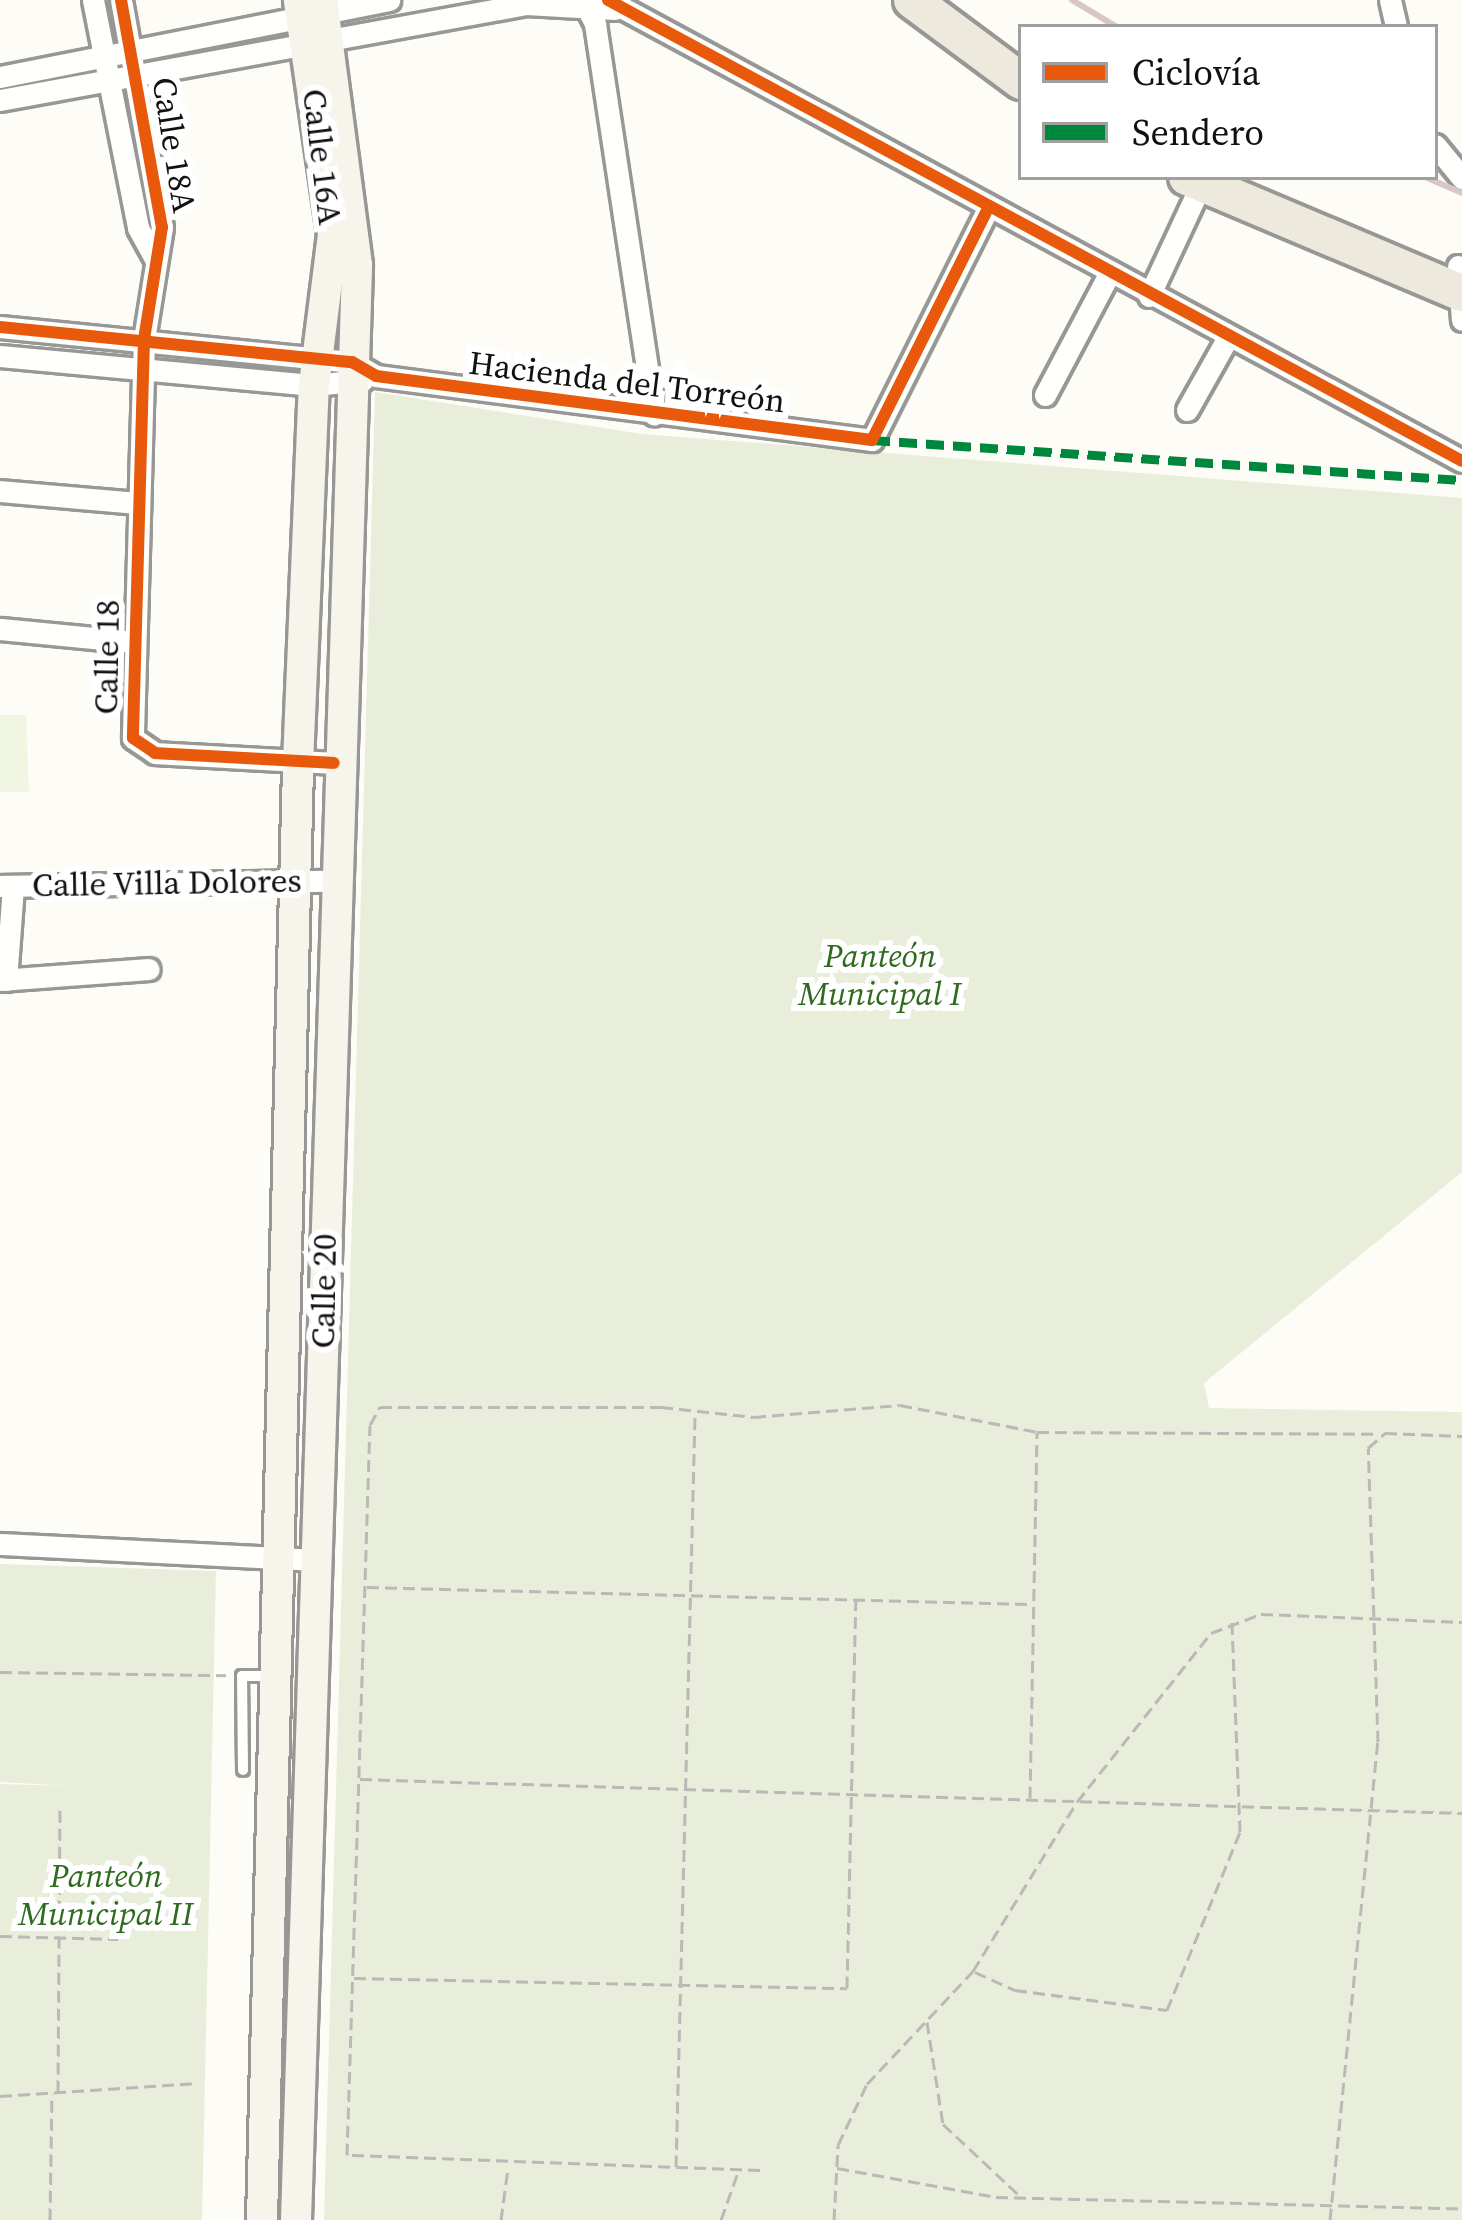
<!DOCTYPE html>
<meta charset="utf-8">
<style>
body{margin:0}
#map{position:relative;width:1462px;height:2220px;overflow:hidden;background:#fdfcf7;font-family:"Source Serif 4",serif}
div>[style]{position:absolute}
.cemetery>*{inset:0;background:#e9eedb}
.pitch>*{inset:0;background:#f0f6e1}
.path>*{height:3px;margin-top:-1.5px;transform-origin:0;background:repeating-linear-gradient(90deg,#b9b9b8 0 12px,transparent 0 18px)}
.roads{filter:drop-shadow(3px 0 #979795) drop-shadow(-3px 0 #979795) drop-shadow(0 3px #979795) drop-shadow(0 -3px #979795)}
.lane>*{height:10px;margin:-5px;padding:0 5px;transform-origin:5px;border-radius:5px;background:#fffffe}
.street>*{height:21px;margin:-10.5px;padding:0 10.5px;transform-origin:10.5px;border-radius:10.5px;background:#fffffe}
.secondary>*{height:30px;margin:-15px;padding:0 15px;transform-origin:15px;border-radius:15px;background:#f6f4eb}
.primary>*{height:36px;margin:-18px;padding:0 18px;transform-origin:18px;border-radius:18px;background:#ede9dc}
.rail>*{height:6px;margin:-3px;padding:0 3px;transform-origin:3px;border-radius:3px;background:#d9c6c7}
.quiet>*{height:9px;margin-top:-4.5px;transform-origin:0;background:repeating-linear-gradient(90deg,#00873e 0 18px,transparent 0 27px)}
.cycleway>*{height:12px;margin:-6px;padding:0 6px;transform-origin:6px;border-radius:6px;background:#e8590c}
span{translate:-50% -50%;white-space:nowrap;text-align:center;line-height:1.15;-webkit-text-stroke:12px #fff;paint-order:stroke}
.street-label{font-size:33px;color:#111}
.park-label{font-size:33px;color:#2f6b1f;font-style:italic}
.legend{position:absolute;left:1018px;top:24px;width:420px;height:156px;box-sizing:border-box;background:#fff;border:3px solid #a0a0a0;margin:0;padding:15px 21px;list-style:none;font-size:36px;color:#111}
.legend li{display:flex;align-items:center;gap:24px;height:60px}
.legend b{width:60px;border:3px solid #a0a0a0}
</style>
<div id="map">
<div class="cemetery">
<div style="clip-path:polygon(375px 392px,642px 434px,1462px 498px,1462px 1172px,1204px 1383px,1209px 1408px,1462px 1412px,1462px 2220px,324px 2220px)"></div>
<div style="clip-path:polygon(0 1564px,216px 1571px,202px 2220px,0 2220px,0 1784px,70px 1786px,0 1782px)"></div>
</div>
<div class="pitch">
<div style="clip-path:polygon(0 715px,26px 715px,29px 792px,0 792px)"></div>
</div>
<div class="path">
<div style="left:367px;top:1587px;width:664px;rotate:1.47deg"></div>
<div style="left:0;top:1672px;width:226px;rotate:0.8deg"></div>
<div style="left:360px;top:1779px;width:1103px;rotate:1.77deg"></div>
<div style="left:1030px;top:1798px;width:366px;rotate:-88.9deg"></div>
<div style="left:0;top:1936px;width:118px;rotate:1.5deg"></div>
<div style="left:975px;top:1972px;width:44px;rotate:24.2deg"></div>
<div style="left:1015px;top:1990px;width:153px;rotate:7.5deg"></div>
<div style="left:1167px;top:2010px;width:192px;rotate:-67.7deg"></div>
<div style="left:1240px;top:1832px;width:212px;rotate:-92.2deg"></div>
<div style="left:354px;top:1978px;width:493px;rotate:1.2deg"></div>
<div style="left:847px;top:1988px;width:391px;rotate:-88.7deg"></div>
<div style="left:927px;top:2022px;width:103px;rotate:81.1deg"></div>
<div style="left:943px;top:2124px;width:108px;rotate:43.1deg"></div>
<div style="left:58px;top:2092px;width:285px;rotate:-89.6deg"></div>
<div style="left:0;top:2096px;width:194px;rotate:-3.8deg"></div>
<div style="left:676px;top:2167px;width:752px;rotate:-88.55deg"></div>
<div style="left:837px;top:2168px;width:162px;rotate:10.3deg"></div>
<div style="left:996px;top:2197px;width:466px;rotate:1.4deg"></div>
<div style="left:760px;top:2170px;width:413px;rotate:-177.9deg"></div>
<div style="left:347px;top:2155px;width:730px;rotate:-88.2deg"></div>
<div style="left:370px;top:1425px;width:21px;rotate:-61deg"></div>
<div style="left:380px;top:1407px;width:281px"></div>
<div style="left:661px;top:1407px;width:94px;rotate:6.1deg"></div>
<div style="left:754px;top:1417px;width:146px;rotate:-4.7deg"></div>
<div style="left:900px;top:1405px;width:140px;rotate:11.1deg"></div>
<div style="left:1037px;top:1432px;width:340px;rotate:0.3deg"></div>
<div style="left:50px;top:2220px;width:126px;rotate:-89.1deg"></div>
<div style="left:501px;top:2220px;width:52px;rotate:-82.3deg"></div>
<div style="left:721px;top:2220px;width:51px;rotate:-70.5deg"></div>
<div style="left:834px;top:2220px;width:75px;rotate:-86.9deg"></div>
<div style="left:838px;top:2145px;width:68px;rotate:-64.6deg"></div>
<div style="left:867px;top:2084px;width:155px;rotate:-46.8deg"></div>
<div style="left:973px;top:1971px;width:198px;rotate:-58.4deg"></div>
<div style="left:1077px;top:1802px;width:216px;rotate:-51.6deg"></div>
<div style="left:1211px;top:1633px;width:53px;rotate:-20.8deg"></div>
<div style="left:1261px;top:1614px;width:201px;rotate:2.3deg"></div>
<div style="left:1330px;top:2220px;width:480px;rotate:-84.3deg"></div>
<div style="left:1378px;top:1742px;width:294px;rotate:-91.9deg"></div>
<div style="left:1368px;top:1448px;width:23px;rotate:-41deg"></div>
<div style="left:1385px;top:1433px;width:77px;rotate:2.2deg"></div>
</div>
<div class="roads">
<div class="lane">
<div style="left:243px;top:1770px;width:94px;rotate:-90.6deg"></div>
<div style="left:242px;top:1676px;width:29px"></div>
</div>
<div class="street">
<div style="left:93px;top:0;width:232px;rotate:78.8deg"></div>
<div style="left:138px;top:228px;width:35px;rotate:61deg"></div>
<div style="left:121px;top:0;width:231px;rotate:79.8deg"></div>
<div style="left:162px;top:227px;width:113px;rotate:99.1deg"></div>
<div style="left:144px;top:339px;width:399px;rotate:91.6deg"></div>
<div style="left:133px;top:738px;width:27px;rotate:34deg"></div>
<div style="left:155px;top:753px;width:179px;rotate:3.2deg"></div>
<div style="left:583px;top:0;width:27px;rotate:63deg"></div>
<div style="left:595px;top:24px;width:395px;rotate:81.4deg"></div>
<div style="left:608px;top:0;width:970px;rotate:28.36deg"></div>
<div style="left:1390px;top:0;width:28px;rotate:77deg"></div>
<div style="left:0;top:77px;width:397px;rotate:-11.2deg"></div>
<div style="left:0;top:100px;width:535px;rotate:-10.34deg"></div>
<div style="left:526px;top:4px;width:89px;rotate:3.2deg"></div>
<div style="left:1435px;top:145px;width:43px;rotate:50.7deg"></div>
<div style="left:1458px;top:266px;width:54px;rotate:85.8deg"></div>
<div style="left:1149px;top:296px;width:130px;rotate:-65deg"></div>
<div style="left:0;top:327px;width:354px;rotate:5.7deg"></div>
<div style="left:352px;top:362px;width:28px;rotate:30deg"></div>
<div style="left:376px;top:376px;width:500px;rotate:7.35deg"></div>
<div style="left:872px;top:440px;width:255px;rotate:-63.4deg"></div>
<div style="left:0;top:356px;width:315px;rotate:5.3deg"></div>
<div style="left:314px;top:385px;width:49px;rotate:-5.8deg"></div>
<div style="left:1045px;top:395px;width:135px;rotate:-62.1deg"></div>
<div style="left:1187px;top:410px;width:81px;rotate:-60.6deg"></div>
<div style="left:0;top:491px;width:139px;rotate:5deg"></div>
<div style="left:0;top:629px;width:135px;rotate:5.5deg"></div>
<div style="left:0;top:886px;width:334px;rotate:-0.9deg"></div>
<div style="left:0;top:980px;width:149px;rotate:-4.2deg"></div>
<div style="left:6px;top:980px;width:93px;rotate:-85.7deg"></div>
<div style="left:0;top:1544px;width:317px;rotate:2.9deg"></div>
</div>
<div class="secondary">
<div style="left:262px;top:2220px;width:1457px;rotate:-88.58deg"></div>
<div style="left:298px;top:763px;width:378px;rotate:-87.6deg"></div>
<div style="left:314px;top:385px;width:152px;rotate:-82.8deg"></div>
<div style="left:333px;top:234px;width:236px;rotate:-98.3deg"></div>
<div style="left:296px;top:2220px;width:1956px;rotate:-88.21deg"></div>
<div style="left:357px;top:265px;width:267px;rotate:-97.5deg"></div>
</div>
<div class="primary">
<div style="left:912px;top:0;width:136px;rotate:36.6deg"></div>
<div style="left:1187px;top:177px;width:298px;rotate:22.9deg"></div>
</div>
</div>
<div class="rail">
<div style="left:1072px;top:0;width:52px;rotate:31deg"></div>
<div style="left:1425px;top:177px;width:40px;rotate:23.4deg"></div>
</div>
<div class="quiet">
<div style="left:872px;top:440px;width:591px;rotate:3.88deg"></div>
</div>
<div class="cycleway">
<div style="left:121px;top:0;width:231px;rotate:79.8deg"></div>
<div style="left:162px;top:227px;width:113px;rotate:99.1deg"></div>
<div style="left:144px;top:339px;width:399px;rotate:91.6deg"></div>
<div style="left:133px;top:738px;width:27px;rotate:34deg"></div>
<div style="left:155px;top:753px;width:179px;rotate:3.2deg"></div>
<div style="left:608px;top:0;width:970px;rotate:28.36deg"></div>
<div style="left:0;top:327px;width:354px;rotate:5.7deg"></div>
<div style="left:352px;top:362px;width:28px;rotate:30deg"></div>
<div style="left:376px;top:376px;width:500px;rotate:7.35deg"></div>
<div style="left:872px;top:440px;width:255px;rotate:-63.4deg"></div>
</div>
<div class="street-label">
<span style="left:174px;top:145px;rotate:81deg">Calle 18A</span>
<span style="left:322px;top:157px;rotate:83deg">Calle 16A</span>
<span style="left:627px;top:382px;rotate:7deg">Hacienda del Torreón</span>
<span style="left:107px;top:657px;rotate:-89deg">Calle 18</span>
<span style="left:167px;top:883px;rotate:-1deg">Calle Villa Dolores</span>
<span style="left:324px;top:1291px;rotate:-89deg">Calle 20</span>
</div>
<div class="park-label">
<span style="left:880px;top:975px">Panteón<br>Municipal I</span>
<span style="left:106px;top:1895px">Panteón<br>Municipal II</span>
</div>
<ul class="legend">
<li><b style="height:15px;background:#e8590c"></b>Ciclovía</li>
<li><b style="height:15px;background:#00873e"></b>Sendero</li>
</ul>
</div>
